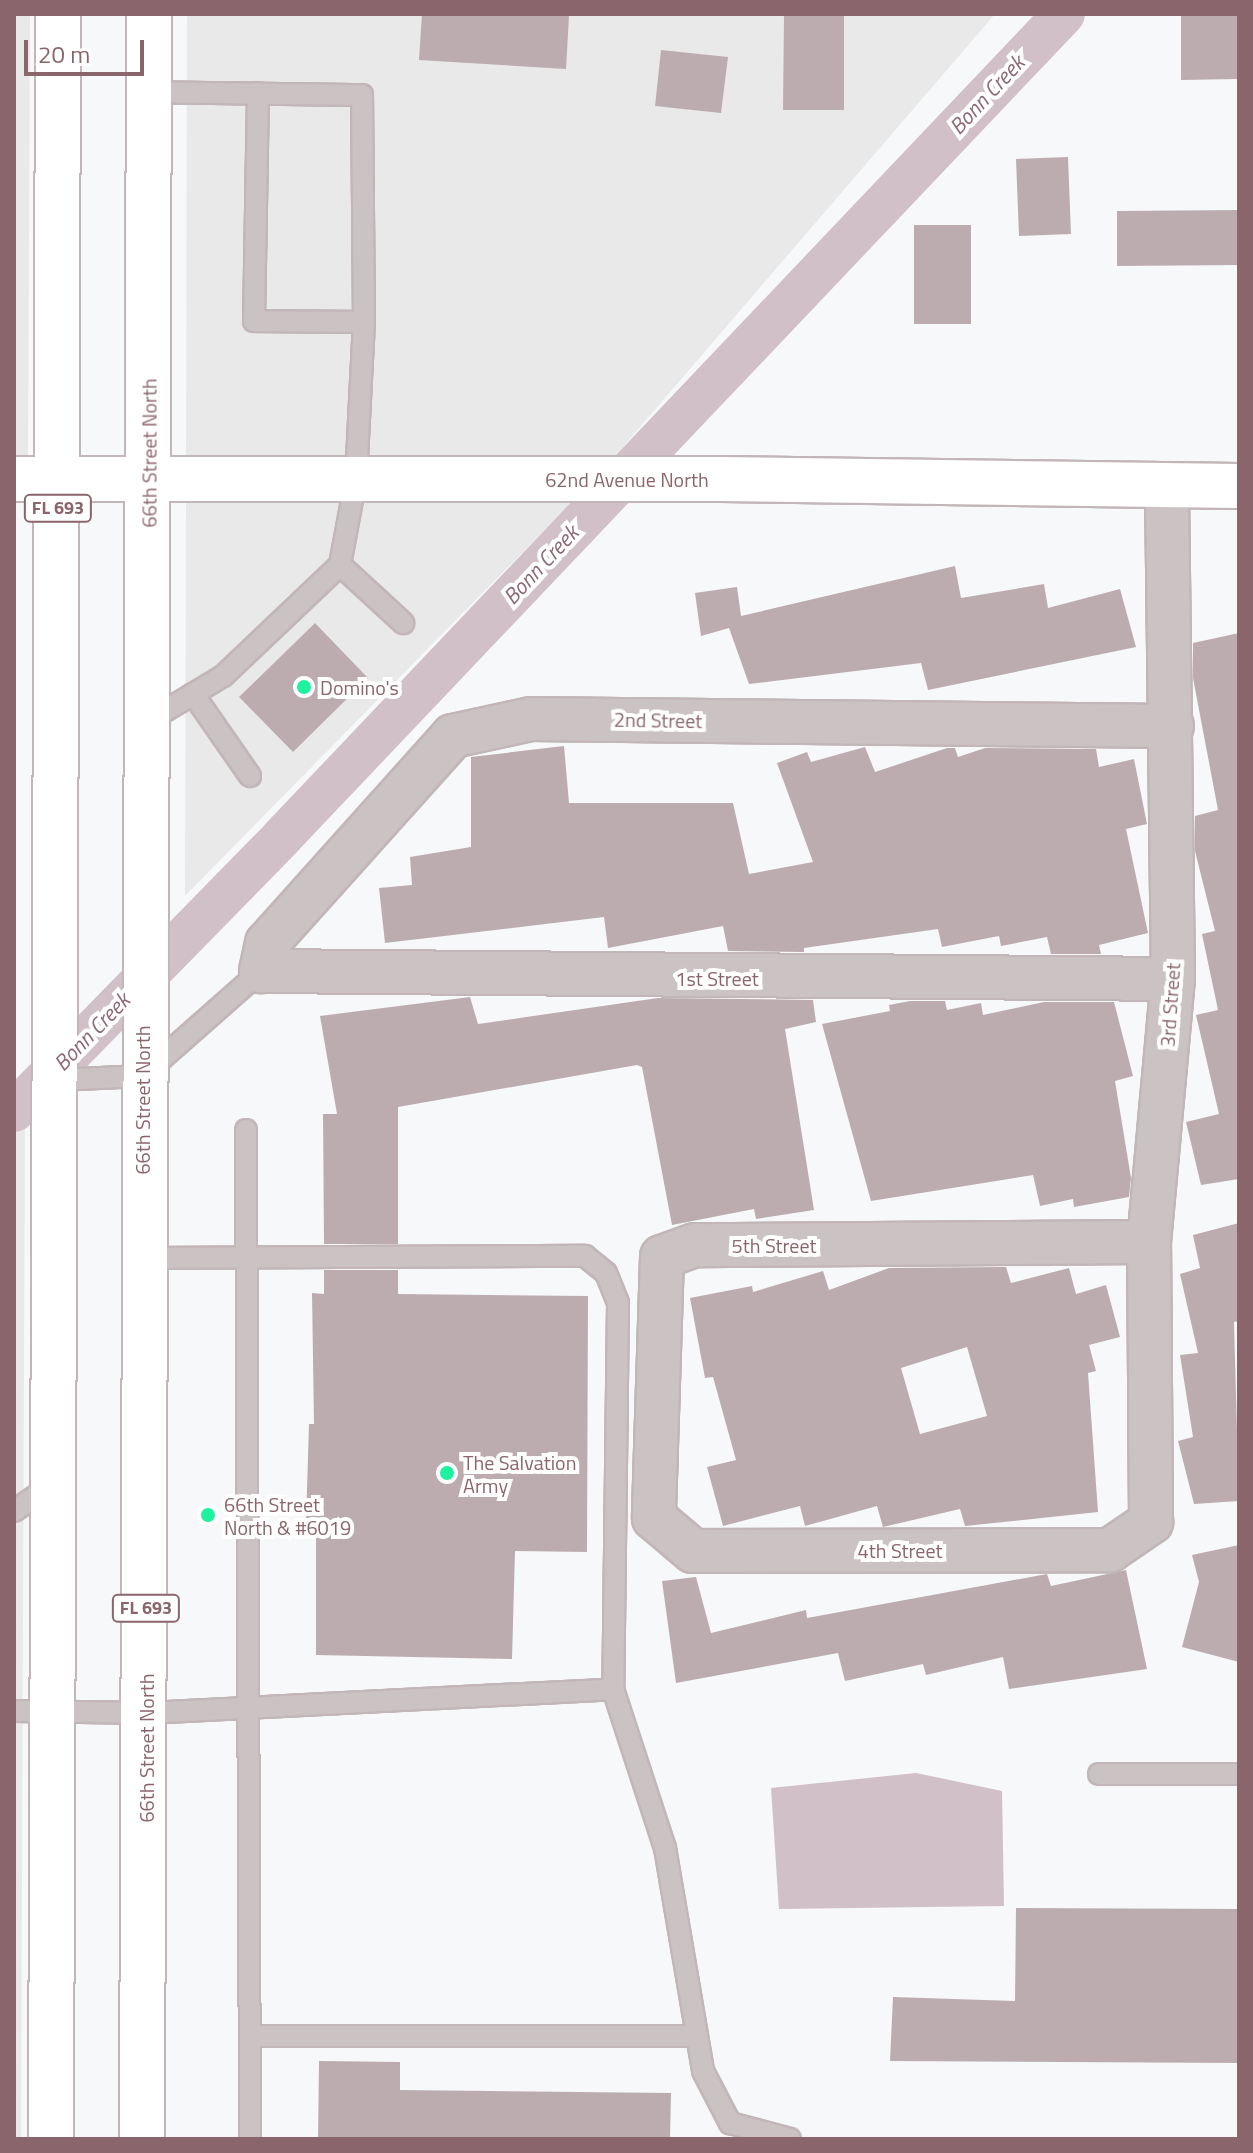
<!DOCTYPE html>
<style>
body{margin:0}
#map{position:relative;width:1253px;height:2153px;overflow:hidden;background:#f7f8f9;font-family:"Titillium Web",sans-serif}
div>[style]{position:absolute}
.built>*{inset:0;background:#eae9ea}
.water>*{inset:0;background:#d1c0c7}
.canal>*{height:42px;margin:-21px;padding:0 21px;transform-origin:21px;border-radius:21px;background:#d1c0c7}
.building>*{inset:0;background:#bcacb0}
.roads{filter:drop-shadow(2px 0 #c2b6b8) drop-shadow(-2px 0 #c2b6b8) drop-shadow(0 2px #c2b6b8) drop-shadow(0 -2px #c2b6b8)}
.lane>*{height:20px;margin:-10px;padding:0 10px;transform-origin:10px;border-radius:10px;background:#cbc2c3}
.street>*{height:42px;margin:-21px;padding:0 21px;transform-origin:21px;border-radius:21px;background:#cbc2c3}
.secondary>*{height:44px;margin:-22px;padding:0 22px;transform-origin:22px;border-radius:22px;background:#fff}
.primary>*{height:44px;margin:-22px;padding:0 22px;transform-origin:22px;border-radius:22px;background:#fff}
.dots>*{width:22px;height:22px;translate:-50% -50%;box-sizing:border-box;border:4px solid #fff;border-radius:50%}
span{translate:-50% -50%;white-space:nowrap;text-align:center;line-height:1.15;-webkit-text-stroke:8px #fff;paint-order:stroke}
.shield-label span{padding:2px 6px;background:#fff;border:2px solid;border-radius:6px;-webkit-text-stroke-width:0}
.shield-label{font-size:18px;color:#8a666c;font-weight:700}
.street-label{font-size:20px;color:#8a666c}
.poi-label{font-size:20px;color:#8a666c}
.left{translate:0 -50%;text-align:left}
.water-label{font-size:22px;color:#8c6774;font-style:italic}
.frame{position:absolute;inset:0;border:16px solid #8a666c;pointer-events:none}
.scale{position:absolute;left:24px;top:40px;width:120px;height:36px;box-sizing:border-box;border:4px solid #8a666c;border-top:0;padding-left:10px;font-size:24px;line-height:28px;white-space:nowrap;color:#8a666c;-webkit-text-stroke:6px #fff;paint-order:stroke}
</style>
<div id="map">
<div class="built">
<div style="clip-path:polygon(14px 14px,30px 14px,28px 456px,14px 456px)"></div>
<div style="clip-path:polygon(187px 14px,995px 14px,616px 455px,186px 456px)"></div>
<div style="clip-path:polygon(572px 502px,185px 896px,186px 503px)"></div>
<div style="clip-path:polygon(25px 1106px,21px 2139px,14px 2139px,14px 1117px)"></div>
</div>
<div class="water">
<div style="clip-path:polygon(916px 1773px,1002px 1791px,1004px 1906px,779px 1909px,771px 1788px)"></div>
</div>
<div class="canal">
<div style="left:14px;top:1111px;width:383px;rotate:-45.6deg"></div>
<div style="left:282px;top:837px;width:1135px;rotate:-46.46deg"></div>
</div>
<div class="building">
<div style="clip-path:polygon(422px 14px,569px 16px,566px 69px,419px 60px)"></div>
<div style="clip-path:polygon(784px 14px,844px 14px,844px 110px,783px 110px)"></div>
<div style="clip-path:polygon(1181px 14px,1239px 14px,1238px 79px,1181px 80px)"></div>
<div style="clip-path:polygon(661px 50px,728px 57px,721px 113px,655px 106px)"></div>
<div style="clip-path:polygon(1068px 157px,1071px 234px,1019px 236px,1016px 159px)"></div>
<div style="clip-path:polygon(1239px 210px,1239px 265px,1117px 266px,1117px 211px)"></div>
<div style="clip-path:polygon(914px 225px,971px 225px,971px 324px,914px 324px)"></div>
<div style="clip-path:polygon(955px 566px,961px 598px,1044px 584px,1048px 608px,1120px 589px,1136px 647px,928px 690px,921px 663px,749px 684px,729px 628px,701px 636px,695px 593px,737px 587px,741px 616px)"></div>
<div style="clip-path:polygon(315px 623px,368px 678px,293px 752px,239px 697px)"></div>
<div style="clip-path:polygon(1239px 633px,1239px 1179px,1201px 1185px,1186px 1122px,1219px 1114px,1196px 1015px,1218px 1010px,1202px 934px,1215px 931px,1195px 851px,1195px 816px,1218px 810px,1193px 678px,1193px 643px)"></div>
<div style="clip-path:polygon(564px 746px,569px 803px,733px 803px,749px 874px,813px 862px,777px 763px,807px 752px,811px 762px,865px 747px,875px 772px,947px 748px,955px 748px,958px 757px,985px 748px,1096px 749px,1099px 767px,1134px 759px,1147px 824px,1126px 829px,1148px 933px,1099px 945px,1101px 954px,1051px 954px,1047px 937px,1001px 946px,999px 936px,942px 947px,938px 929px,804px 948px,804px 952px,728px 951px,723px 926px,608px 948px,604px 917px,385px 943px,379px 888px,412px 885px,410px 857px,471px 847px,471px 757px)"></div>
<div style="clip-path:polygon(470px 997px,478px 1024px,658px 998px,813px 1000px,816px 1022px,785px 1029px,814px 1210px,756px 1219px,754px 1209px,672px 1225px,642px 1067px,637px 1065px,398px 1107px,398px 1244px,324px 1244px,323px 1114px,337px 1114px,320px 1016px)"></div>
<div style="clip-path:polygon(910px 1001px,945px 1001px,947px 1010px,981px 1003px,983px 1015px,1044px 1002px,1114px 1002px,1133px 1076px,1115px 1081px,1131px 1178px,1129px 1197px,1074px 1207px,1073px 1199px,1040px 1206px,1033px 1175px,871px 1201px,822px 1024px,890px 1011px,889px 1005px)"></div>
<div style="clip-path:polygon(1239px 1223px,1239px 1321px,1234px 1322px,1239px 1501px,1194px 1504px,1178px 1441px,1193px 1437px,1180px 1355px,1198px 1353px,1180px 1274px,1200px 1268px,1193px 1235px)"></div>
<div style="clip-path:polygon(evenodd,1006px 1267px,1011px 1283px,1069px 1268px,1076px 1294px,1106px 1285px,1120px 1337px,1089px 1345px,1096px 1371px,1088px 1373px,1098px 1512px,965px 1526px,960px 1509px,883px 1527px,877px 1506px,805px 1526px,800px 1506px,723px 1526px,707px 1467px,736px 1460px,713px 1377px,705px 1378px,690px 1298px,752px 1286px,753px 1292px,823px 1271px,829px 1290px,889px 1268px,1006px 1267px,967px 1347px,987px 1416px,920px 1434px,901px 1368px,967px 1347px)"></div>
<div style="clip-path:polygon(324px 1270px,398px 1270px,398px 1294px,588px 1296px,587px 1552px,515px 1551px,512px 1659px,316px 1655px,316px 1524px,306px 1522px,309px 1424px,314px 1424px,312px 1293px,324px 1294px)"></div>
<div style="clip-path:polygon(1239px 1545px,1239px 1662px,1182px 1647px,1199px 1582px,1192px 1555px)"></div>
<div style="clip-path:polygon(1126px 1570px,1147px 1669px,1009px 1689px,1003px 1657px,926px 1675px,923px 1664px,845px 1681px,838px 1653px,676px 1683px,662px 1581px,696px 1577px,711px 1633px,806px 1610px,807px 1618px,1047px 1574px,1051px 1586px)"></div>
<div style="clip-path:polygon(1016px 1908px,1239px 1909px,1239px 2063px,890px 2061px,893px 1997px,1015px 2001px)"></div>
<div style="clip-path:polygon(319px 2061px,400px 2062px,400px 2090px,671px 2093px,670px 2139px,318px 2139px)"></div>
</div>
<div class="roads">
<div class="lane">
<div style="left:258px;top:93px;width:228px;rotate:91deg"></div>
<div style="left:254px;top:321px;width:110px;rotate:0.5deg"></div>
<div style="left:340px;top:565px;width:86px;rotate:42.6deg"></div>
<div style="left:193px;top:694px;width:100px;rotate:55.2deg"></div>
<div style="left:145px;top:723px;width:91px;rotate:-31.1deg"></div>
<div style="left:223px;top:676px;width:161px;rotate:-43.5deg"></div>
<div style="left:340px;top:565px;width:87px;rotate:-79.5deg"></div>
<div style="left:356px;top:479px;width:157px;rotate:-87.1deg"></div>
<div style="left:364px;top:322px;width:227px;rotate:-90.5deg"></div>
<div style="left:362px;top:95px;width:213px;rotate:-179.2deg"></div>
<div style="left:58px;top:1080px;width:84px;rotate:-2.7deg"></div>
<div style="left:142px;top:1076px;width:159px;rotate:-41.4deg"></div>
<div style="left:246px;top:1130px;width:1009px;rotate:89.77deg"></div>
<div style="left:143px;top:1258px;width:442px;rotate:-0.3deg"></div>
<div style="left:585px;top:1256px;width:27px;rotate:39deg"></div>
<div style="left:606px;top:1273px;width:32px;rotate:68deg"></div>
<div style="left:618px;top:1303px;width:386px;rotate:90.7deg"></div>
<div style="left:613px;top:1689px;width:167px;rotate:71.9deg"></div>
<div style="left:665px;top:1848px;width:226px;rotate:80.3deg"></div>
<div style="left:703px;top:2071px;width:59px;rotate:62.6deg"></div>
<div style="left:730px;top:2123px;width:62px;rotate:14.9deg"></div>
<div style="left:14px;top:1511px;width:46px;rotate:-34.4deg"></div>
<div style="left:14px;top:1711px;width:133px;rotate:0.9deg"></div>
<div style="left:147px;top:1713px;width:467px;rotate:-2.9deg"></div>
<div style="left:1099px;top:1774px;width:140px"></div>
<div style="left:250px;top:2036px;width:445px"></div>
</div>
<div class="street">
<div style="left:1172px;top:726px;width:641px;rotate:-179.37deg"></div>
<div style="left:531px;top:719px;width:80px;rotate:167.7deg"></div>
<div style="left:453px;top:736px;width:278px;rotate:131.9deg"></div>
<div style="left:267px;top:943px;width:29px;rotate:102deg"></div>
<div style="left:261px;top:971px;width:912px;rotate:0.5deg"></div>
<div style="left:1149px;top:1242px;width:454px;rotate:179.6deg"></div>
<div style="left:695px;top:1245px;width:35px;rotate:160deg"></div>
<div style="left:662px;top:1257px;width:261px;rotate:91.8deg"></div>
<div style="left:654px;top:1518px;width:51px;rotate:40.2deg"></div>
<div style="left:693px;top:1551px;width:417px;rotate:-0.1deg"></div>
<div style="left:1110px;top:1550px;width:50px;rotate:-34.3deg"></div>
<div style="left:1151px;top:1522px;width:280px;rotate:-90.4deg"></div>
<div style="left:1149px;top:1242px;width:264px;rotate:-84.8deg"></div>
<div style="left:1173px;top:979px;width:492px;rotate:-90.7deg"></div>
</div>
<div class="secondary">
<div style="left:14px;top:479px;width:708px"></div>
<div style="left:722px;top:479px;width:517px;rotate:0.78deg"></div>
</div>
<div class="primary">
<div style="left:51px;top:2139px;width:2125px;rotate:-89.81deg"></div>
<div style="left:142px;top:2139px;width:2125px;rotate:-89.81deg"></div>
</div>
</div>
<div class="dots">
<div style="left:304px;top:687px;background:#1ef29e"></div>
<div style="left:447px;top:1473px;background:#1ef29e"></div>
<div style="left:208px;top:1515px;background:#1ef29e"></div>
</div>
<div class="shield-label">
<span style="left:58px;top:508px">FL 693</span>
<span style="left:146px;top:1608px">FL 693</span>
</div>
<div class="street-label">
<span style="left:149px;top:453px;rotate:-90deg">66th Street North</span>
<span style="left:627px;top:479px">62nd Avenue North</span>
<span style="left:658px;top:720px;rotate:1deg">2nd Street</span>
<span style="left:717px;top:978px">1st Street</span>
<span style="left:1170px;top:1005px;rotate:-86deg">3rd Street</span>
<span style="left:142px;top:1100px;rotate:-90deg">66th Street North</span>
<span style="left:774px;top:1245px">5th Street</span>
<span style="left:900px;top:1550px">4th Street</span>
<span style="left:146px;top:1748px;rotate:-90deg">66th Street North</span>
</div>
<div class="poi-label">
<span class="left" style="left:320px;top:687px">Domino's</span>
<span class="left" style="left:463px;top:1474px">The Salvation<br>Army</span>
<span class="left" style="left:224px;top:1516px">66th Street<br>North &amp; #6019</span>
</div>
<div class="water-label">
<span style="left:987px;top:95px;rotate:-47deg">Bonn Creek</span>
<span style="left:541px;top:565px;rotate:-47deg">Bonn Creek</span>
<span style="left:92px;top:1032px;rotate:-46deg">Bonn Creek</span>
</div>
<div class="frame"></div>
<div class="scale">20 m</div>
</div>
